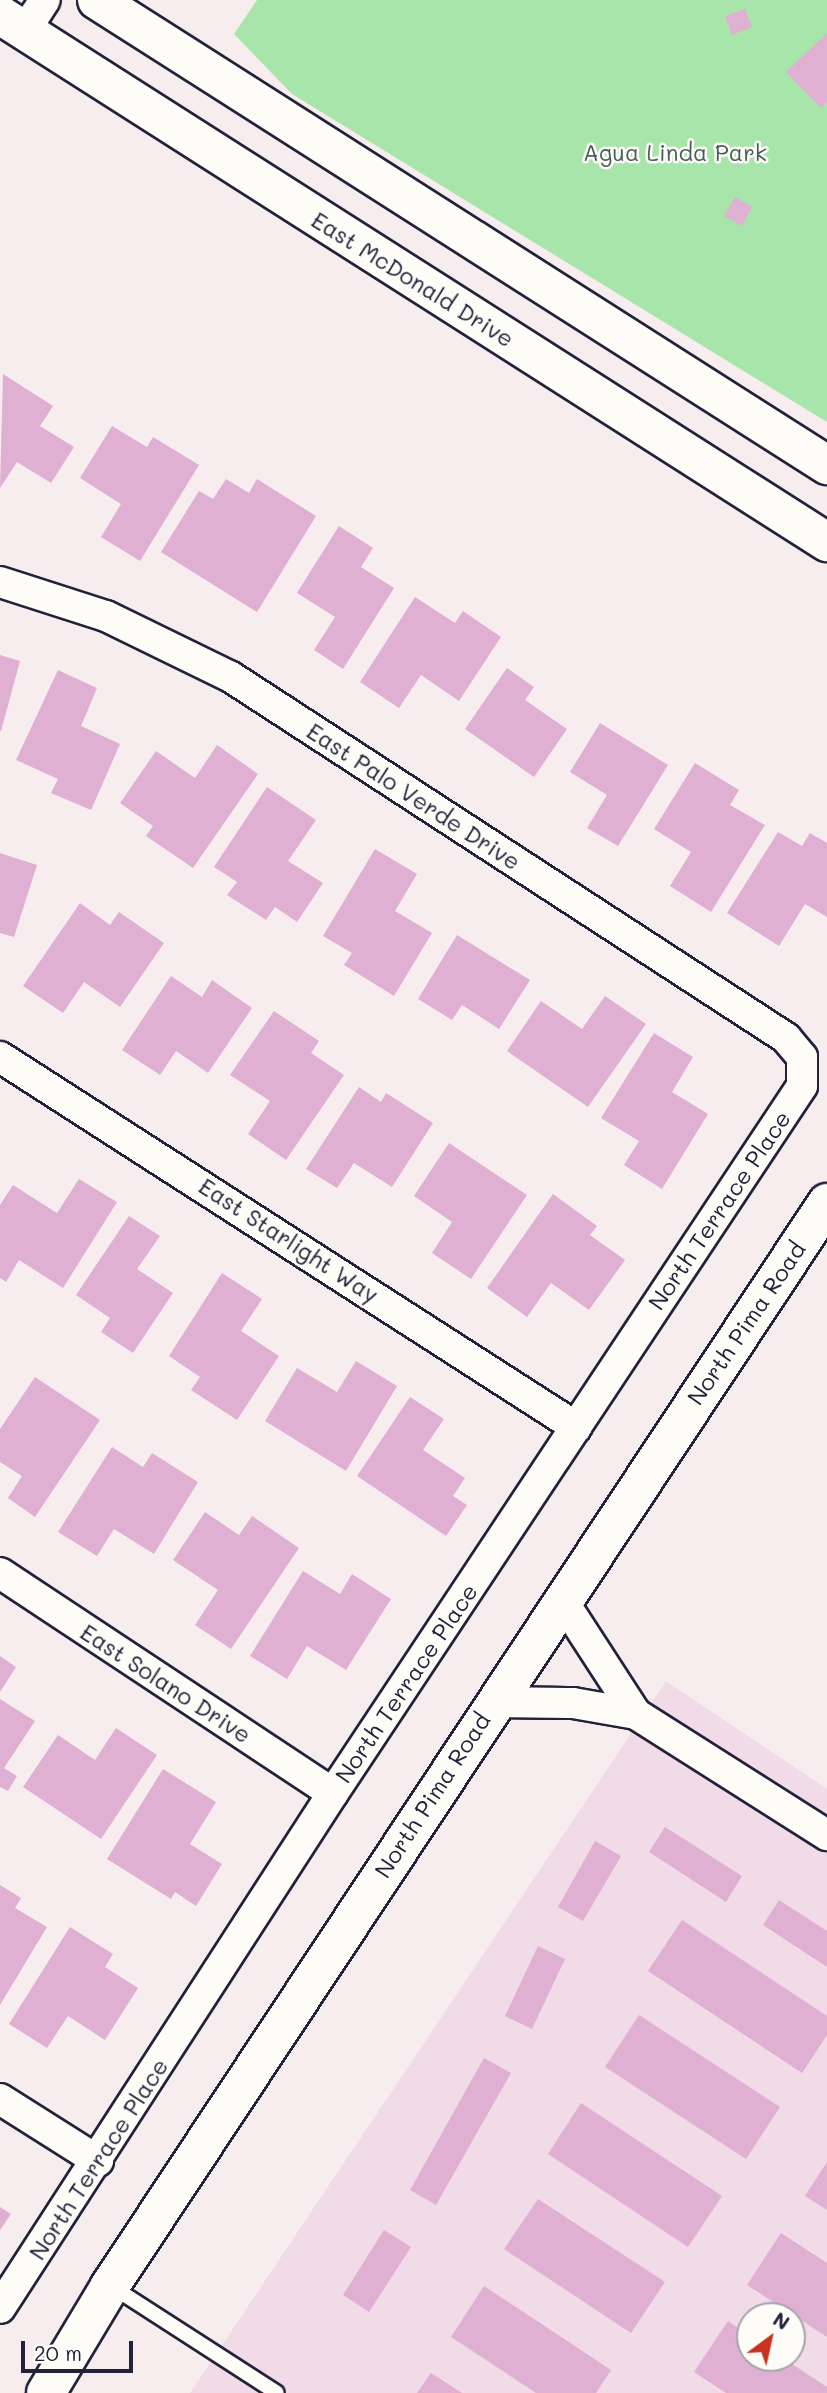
<!DOCTYPE html>
<style>
body{margin:0}
#map{position:relative;width:827px;height:2393px;overflow:hidden;background:#f7edef;font-family:Mali,sans-serif}
div>[style]{position:absolute}
.built>*{inset:0;background:#f0dbe6}
.green>*{inset:0;background:#a8e5ab}
.building>*{inset:0;background:#dfb0d1}
.roads{filter:drop-shadow(2px 0 #22223b) drop-shadow(-2px 0 #22223b) drop-shadow(0 2px #22223b) drop-shadow(0 -2px #22223b)}
.lane>*{height:14px;margin:-7px;padding:0 7px;transform-origin:7px;border-radius:7px;background:#fdfcf7}
.street>*{height:30px;margin:-15px;padding:0 15px;transform-origin:15px;border-radius:15px;background:#fdfcf7}
.secondary>*{height:38px;margin:-19px;padding:0 19px;transform-origin:19px;border-radius:19px;background:#fdfcf7}
span{translate:-50% -50%;white-space:nowrap;text-align:center;line-height:1.15;-webkit-text-stroke:5px #fdfcf7;paint-order:stroke}
.park-label{font-size:23px;color:#4a5c5d}
.street-label{font-size:23px;color:#22223b}
.north{position:absolute;left:736px;top:2302px;width:70px;height:70px;box-sizing:border-box;background:#fdfcf7;border:2px solid #a5a5ac;border-radius:50%;rotate:33deg;font-size:19px;font-weight:700;line-height:28px;text-align:center;color:#22223b}
.north::after{content:'';display:block;margin:auto;width:24px;height:32px;background:#c8321e;clip-path:polygon(50% 0,100% 100%,50% 72%,0 100%)}
.scale{position:absolute;left:21px;top:2341px;width:112px;height:32px;box-sizing:border-box;border:4px solid #22223b;border-top:0;padding-left:9px;font-size:21px;line-height:24px;white-space:nowrap;color:#22223b;-webkit-text-stroke:5px #fdfcf7;paint-order:stroke}
</style>
<div id="map">
<div class="built">
<div style="clip-path:polygon(evenodd,666px 1681px,827px 1789px,827px 2393px,190px 2393px,666px 1681px,750px 2316px,792px 2316px,792px 2358px,750px 2358px,750px 2316px)"></div>
</div>
<div class="green">
<div style="clip-path:polygon(257px 0,827px 0,827px 422px,292px 94px,234px 34px)"></div>
</div>
<div class="building">
<div style="clip-path:polygon(745px 9px,752px 27px,732px 35px,725px 16px)"></div>
<div style="clip-path:polygon(827px 33px,827px 102px,821px 108px,786px 72px)"></div>
<div style="clip-path:polygon(735px 197px,752px 207px,742px 226px,724px 216px)"></div>
<div style="clip-path:polygon(3px 374px,53px 406px,40px 426px,74px 447px,51px 483px,17px 462px,0 488px)"></div>
<div style="clip-path:polygon(112px 426px,147px 447px,153px 437px,199px 465px,140px 561px,101px 537px,121px 504px,80px 478px)"></div>
<div style="clip-path:polygon(226px 479px,249px 493px,257px 479px,316px 516px,257px 612px,161px 552px,199px 491px,213px 499px)"></div>
<div style="clip-path:polygon(339px 526px,373px 548px,361px 567px,394px 588px,343px 669px,314px 650px,335px 617px,297px 593px)"></div>
<div style="clip-path:polygon(415px 597px,455px 623px,463px 611px,501px 637px,459px 701px,421px 675px,399px 708px,360px 682px)"></div>
<div style="clip-path:polygon(0 655px,20px 661px,1px 731px,0 731px)"></div>
<div style="clip-path:polygon(507px 668px,534px 687px,525px 700px,567px 729px,534px 777px,465px 729px)"></div>
<div style="clip-path:polygon(58px 670px,97px 688px,81px 726px,120px 744px,91px 810px,51px 793px,58px 779px,16px 760px)"></div>
<div style="clip-path:polygon(600px 723px,668px 765px,618px 846px,587px 828px,607px 795px,570px 772px)"></div>
<div style="clip-path:polygon(217px 745px,258px 774px,193px 868px,146px 836px,153px 826px,120px 803px,156px 751px,195px 778px)"></div>
<div style="clip-path:polygon(695px 763px,739px 790px,730px 805px,765px 825px,711px 912px,670px 886px,691px 852px,654px 829px)"></div>
<div style="clip-path:polygon(267px 787px,316px 820px,288px 861px,323px 883px,297px 922px,275px 907px,266px 920px,227px 895px,237px 882px,214px 867px)"></div>
<div style="clip-path:polygon(778px 832px,802px 846px,810px 833px,827px 843px,827px 917px,805px 904px,779px 946px,727px 913px)"></div>
<div style="clip-path:polygon(375px 849px,417px 874px,395px 911px,432px 933px,394px 996px,344px 965px,352px 953px,323px 936px)"></div>
<div style="clip-path:polygon(0 853px,37px 865px,14px 937px,0 933px)"></div>
<div style="clip-path:polygon(80px 903px,110px 925px,119px 912px,164px 943px,120px 1007px,84px 982px,63px 1013px,23px 986px)"></div>
<div style="clip-path:polygon(457px 935px,530px 980px,499px 1029px,462px 1005px,452px 1020px,418px 999px)"></div>
<div style="clip-path:polygon(171px 976px,202px 997px,212px 980px,252px 1008px,208px 1073px,176px 1051px,160px 1075px,122px 1050px)"></div>
<div style="clip-path:polygon(605px 996px,646px 1024px,588px 1107px,507px 1051px,541px 1001px,582px 1029px)"></div>
<div style="clip-path:polygon(274px 1011px,319px 1041px,311px 1053px,344px 1075px,286px 1160px,248px 1134px,270px 1101px,230px 1075px)"></div>
<div style="clip-path:polygon(654px 1033px,693px 1057px,672px 1092px,708px 1114px,662px 1189px,624px 1165px,639px 1141px,601px 1118px)"></div>
<div style="clip-path:polygon(359px 1087px,381px 1102px,386px 1093px,433px 1123px,392px 1187px,354px 1163px,337px 1188px,306px 1169px)"></div>
<div style="clip-path:polygon(449px 1143px,527px 1195px,471px 1279px,432px 1253px,452px 1222px,414px 1196px)"></div>
<div style="clip-path:polygon(79px 1179px,117px 1202px,63px 1288px,19px 1260px,6px 1282px,0 1278px,0 1205px,13px 1185px,57px 1213px)"></div>
<div style="clip-path:polygon(553px 1194px,597px 1226px,590px 1235px,625px 1260px,589px 1310px,551px 1283px,527px 1317px,487px 1288px)"></div>
<div style="clip-path:polygon(129px 1216px,160px 1236px,137px 1269px,173px 1293px,133px 1353px,101px 1332px,110px 1318px,76px 1295px)"></div>
<div style="clip-path:polygon(222px 1273px,262px 1299px,241px 1331px,279px 1356px,237px 1420px,191px 1390px,200px 1377px,169px 1356px)"></div>
<div style="clip-path:polygon(356px 1361px,397px 1386px,346px 1471px,265px 1421px,297px 1368px,337px 1392px)"></div>
<div style="clip-path:polygon(35px 1377px,100px 1420px,35px 1517px,8px 1498px,22px 1476px,0 1462px,0 1429px)"></div>
<div style="clip-path:polygon(410px 1397px,444px 1419px,423px 1450px,465px 1478px,453px 1496px,467px 1505px,446px 1536px,357px 1476px)"></div>
<div style="clip-path:polygon(112px 1447px,143px 1467px,152px 1453px,198px 1482px,154px 1554px,114px 1529px,97px 1556px,58px 1532px)"></div>
<div style="clip-path:polygon(205px 1512px,239px 1535px,252px 1516px,299px 1548px,231px 1649px,195px 1625px,218px 1590px,173px 1560px)"></div>
<div style="clip-path:polygon(303px 1571px,340px 1594px,352px 1574px,391px 1599px,346px 1670px,307px 1646px,287px 1679px,250px 1656px)"></div>
<div style="clip-path:polygon(0 1656px,16px 1667px,0 1692px)"></div>
<div style="clip-path:polygon(0 1699px,35px 1721px,4px 1768px,17px 1776px,8px 1791px,0 1787px)"></div>
<div style="clip-path:polygon(116px 1728px,157px 1755px,101px 1839px,23px 1787px,58px 1735px,95px 1760px)"></div>
<div style="clip-path:polygon(163px 1769px,216px 1802px,190px 1844px,222px 1864px,196px 1906px,175px 1892px,171px 1899px,107px 1859px)"></div>
<div style="clip-path:polygon(665px 1827px,742px 1876px,726px 1902px,649px 1852px)"></div>
<div style="clip-path:polygon(595px 1841px,621px 1856px,583px 1921px,558px 1907px)"></div>
<div style="clip-path:polygon(0 1885px,21px 1898px,15px 1908px,47px 1927px,0 2005px)"></div>
<div style="clip-path:polygon(779px 1900px,827px 1931px,827px 1967px,763px 1925px)"></div>
<div style="clip-path:polygon(682px 1920px,827px 2016px,827px 2035px,802px 2073px,648px 1971px)"></div>
<div style="clip-path:polygon(70px 1927px,113px 1954px,105px 1967px,138px 1988px,105px 2040px,68px 2016px,47px 2048px,9px 2024px)"></div>
<div style="clip-path:polygon(538px 1946px,565px 1959px,532px 2029px,505px 2016px)"></div>
<div style="clip-path:polygon(639px 2015px,780px 2107px,746px 2159px,605px 2067px)"></div>
<div style="clip-path:polygon(484px 2058px,511px 2073px,436px 2205px,410px 2190px)"></div>
<div style="clip-path:polygon(581px 2103px,722px 2196px,688px 2247px,548px 2154px)"></div>
<div style="clip-path:polygon(827px 2162px,827px 2210px,805px 2196px)"></div>
<div style="clip-path:polygon(538px 2199px,665px 2282px,631px 2333px,504px 2249px)"></div>
<div style="clip-path:polygon(0 2207px,11px 2214px,0 2230px)"></div>
<div style="clip-path:polygon(384px 2230px,411px 2247px,369px 2312px,343px 2295px)"></div>
<div style="clip-path:polygon(781px 2233px,827px 2263px,827px 2337px,747px 2285px)"></div>
<div style="clip-path:polygon(484px 2286px,611px 2370px,596px 2393px,536px 2393px,451px 2337px)"></div>
<div style="clip-path:polygon(728px 2321px,750px 2336px,750px 2358px,783px 2358px,827px 2387px,827px 2393px,726px 2393px,694px 2372px)"></div>
<div style="clip-path:polygon(431px 2373px,462px 2393px,417px 2393px)"></div>
</div>
<div class="roads">
<div class="lane">
<div style="left:111px;top:2286px;width:197px;rotate:32.8deg"></div>
</div>
<div class="street">
<div style="left:24px;top:32px;width:38px;rotate:-57deg"></div>
<div style="left:0;top:582px;width:111px;rotate:17.8deg"></div>
<div style="left:106px;top:616px;width:139px;rotate:26deg"></div>
<div style="left:231px;top:677px;width:662px;rotate:33.04deg"></div>
<div style="left:786px;top:1038px;width:25px;rotate:50deg"></div>
<div style="left:802px;top:1057px;width:29px;rotate:90deg"></div>
<div style="left:802px;top:1086px;width:848px;rotate:123.56deg"></div>
<div style="left:333px;top:1793px;width:613px;rotate:122.89deg"></div>
<div style="left:0;top:1057px;width:685px;rotate:32.72deg"></div>
<div style="left:0;top:1573px;width:399px;rotate:33.5deg"></div>
<div style="left:562px;top:1600px;width:136px;rotate:57deg"></div>
<div style="left:636px;top:1714px;width:226px;rotate:32.4deg"></div>
<div style="left:493px;top:1702px;width:80px;rotate:0.7deg"></div>
<div style="left:573px;top:1703px;width:64px;rotate:9.9deg"></div>
<div style="left:0;top:2099px;width:116px;rotate:32.3deg"></div>
</div>
<div class="secondary">
<div style="left:97px;top:0;width:866px;rotate:32.5deg"></div>
<div style="left:0;top:15px;width:981px;rotate:32.51deg"></div>
<div style="left:46px;top:2393px;width:125px;rotate:-59.1deg"></div>
<div style="left:110px;top:2286px;width:1299px;rotate:-56.49deg"></div>
</div>
</div>
<div class="park-label">
<span style="left:675px;top:152px">Agua Linda Park</span>
</div>
<div class="street-label">
<span style="left:413px;top:279px;rotate:32deg">East McDonald Drive</span>
<span style="left:414px;top:796px;rotate:33deg">East Palo Verde Drive</span>
<span style="left:719px;top:1210px;rotate:-56deg">North Terrace Place</span>
<span style="left:289px;top:1240px;rotate:33deg">East Starlight Way</span>
<span style="left:746px;top:1323px;rotate:-56deg">North Pima Road</span>
<span style="left:166px;top:1683px;rotate:33deg">East Solano Drive</span>
<span style="left:406px;top:1683px;rotate:-56deg">North Terrace Place</span>
<span style="left:432px;top:1795px;rotate:-57deg">North Pima Road</span>
<span style="left:98px;top:2159px;rotate:-57deg">North Terrace Place</span>
</div>
<div class="north">N</div>
<div class="scale">20 m</div>
</div>
